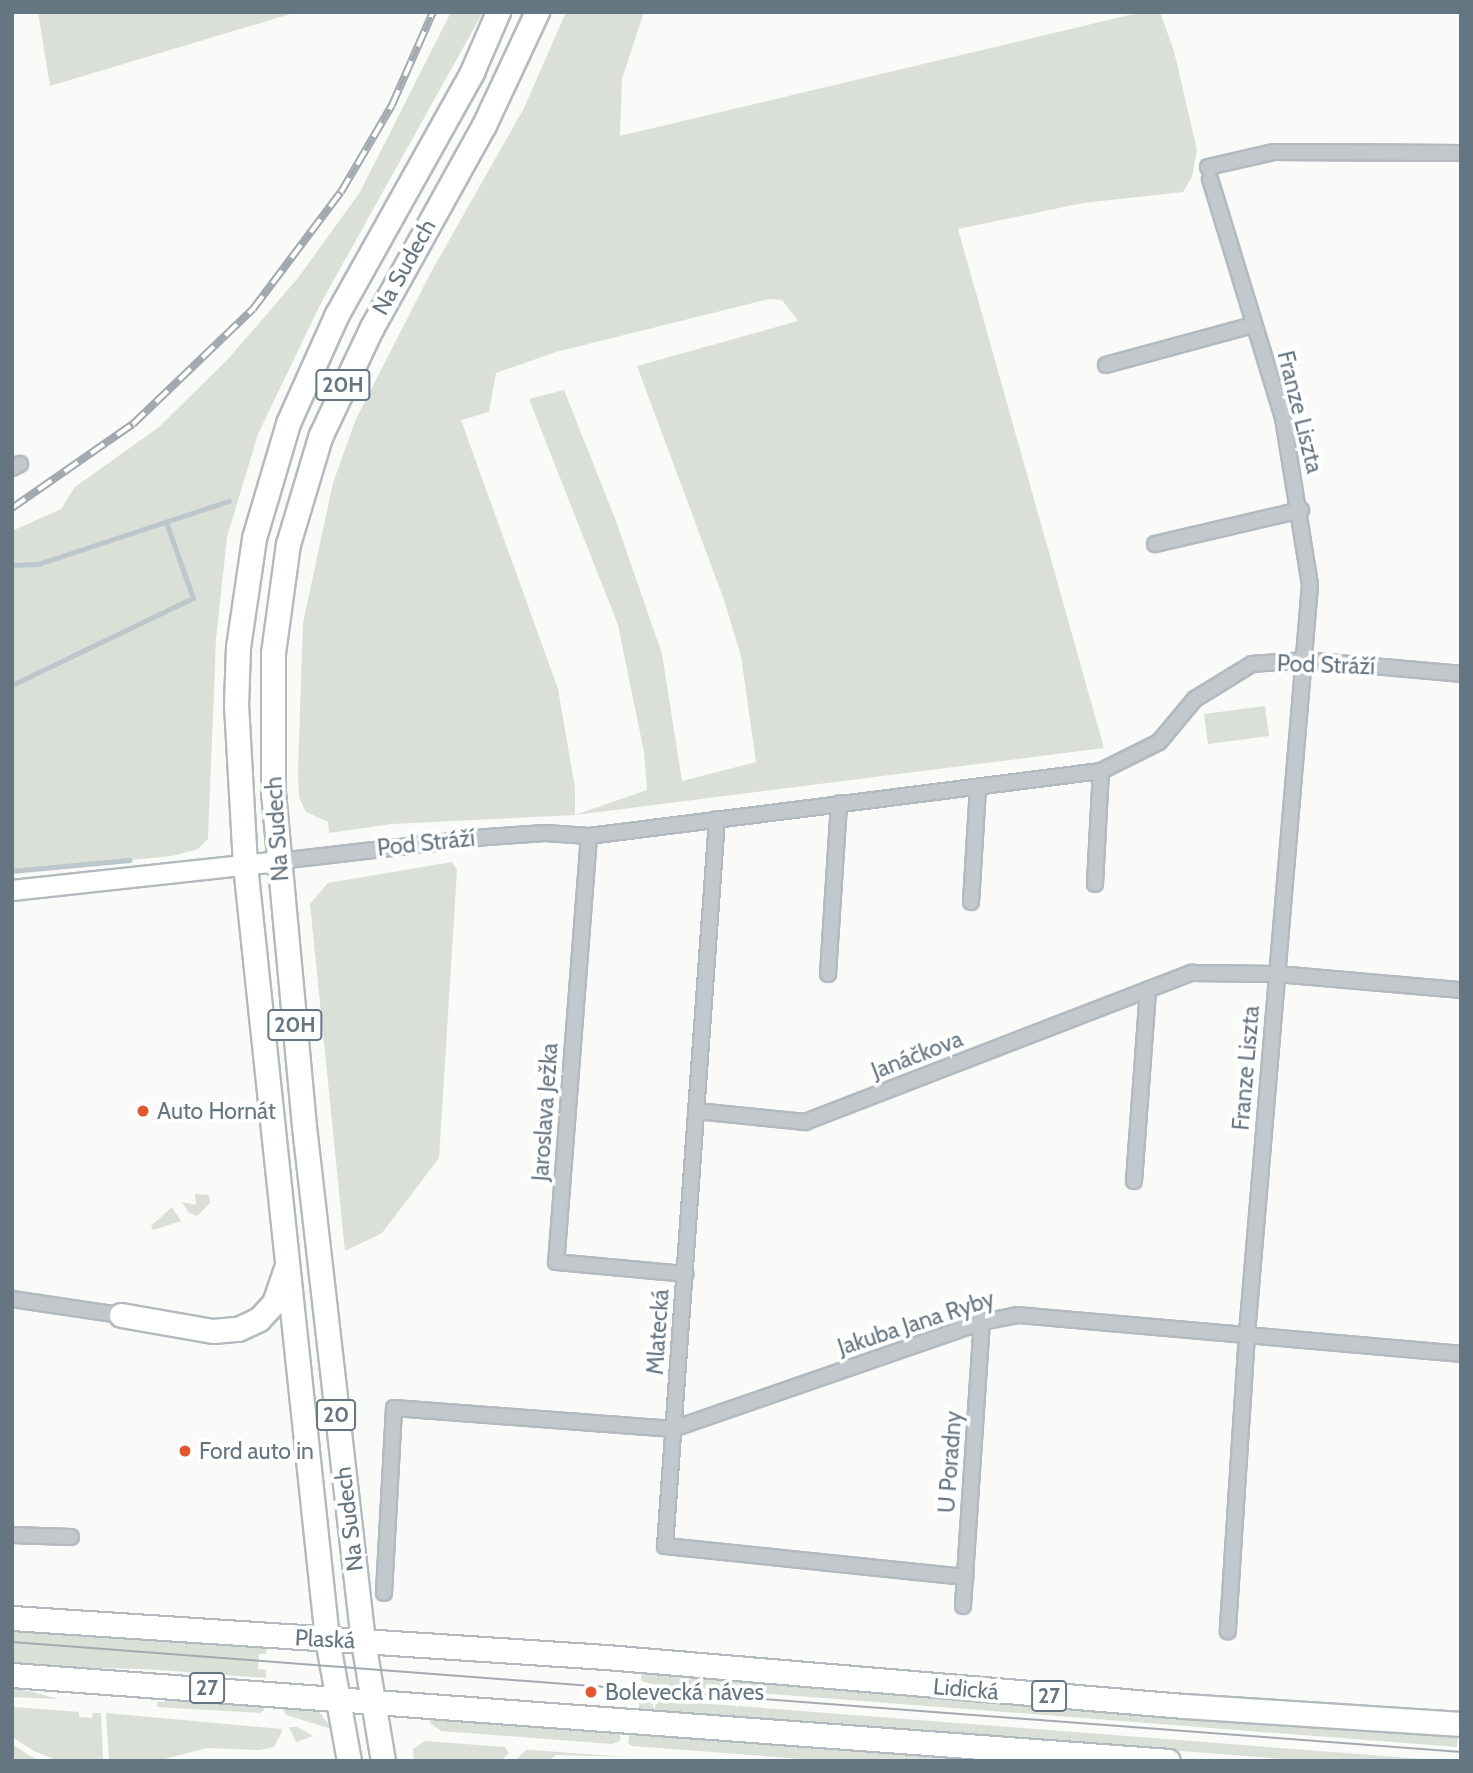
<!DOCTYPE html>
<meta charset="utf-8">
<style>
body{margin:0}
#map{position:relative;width:1473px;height:1773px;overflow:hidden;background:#fafaf8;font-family:Cabin,sans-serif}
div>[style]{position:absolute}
.green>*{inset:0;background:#dadfd7}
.stream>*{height:5px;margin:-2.5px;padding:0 2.5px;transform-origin:2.5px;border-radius:2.5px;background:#bbc7cb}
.roads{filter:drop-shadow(2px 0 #b3babf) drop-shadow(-2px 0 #b3babf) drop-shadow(0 2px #b3babf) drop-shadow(0 -2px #b3babf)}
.street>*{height:14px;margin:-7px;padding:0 7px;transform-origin:7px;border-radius:7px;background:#c3c8cc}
.secondary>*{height:19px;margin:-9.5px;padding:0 9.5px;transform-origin:9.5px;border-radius:9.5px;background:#fff}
.primary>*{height:23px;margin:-11.5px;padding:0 11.5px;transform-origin:11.5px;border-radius:11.5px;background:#fff}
.tram>*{height:2px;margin:-1px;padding:0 1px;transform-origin:1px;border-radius:1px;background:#a2aab0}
.rail>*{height:8px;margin-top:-4px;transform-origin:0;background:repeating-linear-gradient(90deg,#fff 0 16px,#a2aab0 0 32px);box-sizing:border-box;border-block:2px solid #a2aab0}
.dots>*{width:19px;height:19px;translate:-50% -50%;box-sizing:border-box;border:4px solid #fff;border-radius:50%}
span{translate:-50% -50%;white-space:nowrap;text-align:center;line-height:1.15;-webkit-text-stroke:7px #fff;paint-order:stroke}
.shield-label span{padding:2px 5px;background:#fff;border:2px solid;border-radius:5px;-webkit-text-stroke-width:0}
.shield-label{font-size:21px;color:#657683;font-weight:700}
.street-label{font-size:23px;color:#657683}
.poi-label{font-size:23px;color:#657683}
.left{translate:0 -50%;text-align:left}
.frame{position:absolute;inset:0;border:14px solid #657683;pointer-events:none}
</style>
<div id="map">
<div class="green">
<div style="clip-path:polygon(38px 12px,297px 12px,50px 86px)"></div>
<div style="clip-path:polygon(451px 12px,483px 12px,321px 303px,258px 434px,227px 537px,216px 639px,208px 839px,198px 849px,172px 856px,12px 871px,12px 531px,61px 509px,75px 487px,159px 427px,228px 359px,298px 278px,360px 192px)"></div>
<div style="clip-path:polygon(evenodd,566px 12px,644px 12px,622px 79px,620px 136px,1142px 12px,1160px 12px,1174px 51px,1197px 150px,1192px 177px,1183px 192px,1083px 203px,958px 229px,1104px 748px,575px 815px,392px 824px,329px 833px,328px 822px,306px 812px,299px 797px,298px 770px,303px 623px,333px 483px,356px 419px,430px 274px,524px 108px,566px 12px,769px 299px,782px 300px,798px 321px,637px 366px,724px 600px,741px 656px,756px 762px,682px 781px,662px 654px,616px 521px,564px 390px,529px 399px,618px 625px,644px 752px,647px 790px,575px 815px,575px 788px,558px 689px,461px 420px,489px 412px,496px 373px,556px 352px,769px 299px)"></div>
<div style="clip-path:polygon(1265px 706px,1269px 736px,1208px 744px,1204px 714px)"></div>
<div style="clip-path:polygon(452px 862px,457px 870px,439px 1158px,382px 1233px,345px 1251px,310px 904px,328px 883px)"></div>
<div style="clip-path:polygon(195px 1194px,209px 1195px,210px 1203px,197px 1216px,189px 1213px,182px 1202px,196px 1205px)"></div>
<div style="clip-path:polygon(172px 1207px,181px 1221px,153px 1230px,151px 1226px)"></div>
<div style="clip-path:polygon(12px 1627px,267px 1646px,266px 1654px,259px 1654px,258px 1669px,266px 1670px,266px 1678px,145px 1669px,12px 1667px)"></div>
<div style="clip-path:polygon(642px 1669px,867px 1692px,1458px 1733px,1457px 1747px,656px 1685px,641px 1681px)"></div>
<div style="clip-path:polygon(12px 1688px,33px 1692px,58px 1699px,12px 1697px)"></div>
<div style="clip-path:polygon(190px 1700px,267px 1706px,261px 1713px,157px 1707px,157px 1702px)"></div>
<div style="clip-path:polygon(659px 1700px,1449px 1761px,1310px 1761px,639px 1709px,639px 1702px)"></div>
<div style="clip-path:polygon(12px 1707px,79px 1712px,79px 1717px,92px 1718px,93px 1713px,101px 1713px,103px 1761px,58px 1761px,34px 1751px,12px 1737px)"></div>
<div style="clip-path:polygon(282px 1707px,319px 1712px,332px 1729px,286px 1715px)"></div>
<div style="clip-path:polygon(106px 1713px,282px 1729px,281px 1734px,274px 1747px,259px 1750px,207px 1748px,157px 1761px,109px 1761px)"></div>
<div style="clip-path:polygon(428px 1713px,621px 1728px,620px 1741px,612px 1744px,441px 1731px,430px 1723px)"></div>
<div style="clip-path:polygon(289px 1727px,297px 1727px,313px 1736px,296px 1742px)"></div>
<div style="clip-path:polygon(630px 1729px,1041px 1761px,829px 1761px,632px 1746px,628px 1743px)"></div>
<div style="clip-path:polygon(425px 1741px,505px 1747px,509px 1753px,501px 1761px,414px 1761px,413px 1749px)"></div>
<div style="clip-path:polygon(12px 1744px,28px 1755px,41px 1761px,12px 1761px)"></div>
<div style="clip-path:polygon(526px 1750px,531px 1750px,627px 1757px,556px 1755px,549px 1761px,515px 1761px)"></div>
</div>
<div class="stream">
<div style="left:12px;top:565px;width:26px;rotate:-2deg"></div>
<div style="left:38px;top:564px;width:201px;rotate:-18.3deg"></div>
<div style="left:12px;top:685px;width:201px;rotate:-25.7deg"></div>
<div style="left:193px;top:598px;width:81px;rotate:-109.6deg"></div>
<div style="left:12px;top:871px;width:118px;rotate:-5.4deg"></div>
</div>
<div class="roads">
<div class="street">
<div style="left:1208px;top:167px;width:68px;rotate:-12.8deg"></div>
<div style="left:1274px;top:152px;width:187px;rotate:0.3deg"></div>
<div style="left:1210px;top:179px;width:250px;rotate:73deg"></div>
<div style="left:1283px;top:418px;width:169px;rotate:80.8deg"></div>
<div style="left:1310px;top:585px;width:752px;rotate:94.81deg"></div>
<div style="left:1247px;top:1334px;width:298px;rotate:93.7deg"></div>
<div style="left:1106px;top:365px;width:152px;rotate:-15.2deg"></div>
<div style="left:12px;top:468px;width:9px;rotate:-27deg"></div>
<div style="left:1155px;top:544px;width:150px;rotate:-13.1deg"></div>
<div style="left:717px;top:819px;width:729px;rotate:94.09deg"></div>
<div style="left:665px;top:1546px;width:302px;rotate:5.9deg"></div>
<div style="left:589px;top:836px;width:427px;rotate:94.4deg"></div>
<div style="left:556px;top:1262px;width:130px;rotate:5.3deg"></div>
<div style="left:279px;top:861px;width:209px;rotate:-6.6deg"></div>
<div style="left:487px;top:837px;width:58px;rotate:-3.9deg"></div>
<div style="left:545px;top:833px;width:44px;rotate:3.9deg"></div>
<div style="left:589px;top:836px;width:516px;rotate:-7.24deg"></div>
<div style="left:1101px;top:771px;width:65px;rotate:-26.6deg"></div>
<div style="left:1159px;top:742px;width:56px;rotate:-50.1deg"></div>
<div style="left:1195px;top:699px;width:67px;rotate:-31.6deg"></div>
<div style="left:1252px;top:664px;width:53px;rotate:-4.3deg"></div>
<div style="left:1305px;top:660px;width:157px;rotate:5.1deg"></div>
<div style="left:1095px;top:884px;width:113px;rotate:-87deg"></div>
<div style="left:971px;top:902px;width:115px;rotate:-86.5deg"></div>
<div style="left:828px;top:974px;width:171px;rotate:-86.3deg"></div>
<div style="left:696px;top:1111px;width:110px;rotate:5.8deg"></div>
<div style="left:805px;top:1122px;width:415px;rotate:-21.1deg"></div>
<div style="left:1192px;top:973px;width:85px;rotate:0.7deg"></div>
<div style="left:1277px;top:974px;width:185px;rotate:5deg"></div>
<div style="left:1134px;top:1181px;width:192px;rotate:-85.8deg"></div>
<div style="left:12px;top:1299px;width:110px;rotate:8.4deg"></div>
<div style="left:12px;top:1535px;width:59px;rotate:1.9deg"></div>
<div style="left:384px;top:1593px;width:185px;rotate:-86.9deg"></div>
<div style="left:394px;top:1408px;width:280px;rotate:4.3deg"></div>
<div style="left:673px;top:1429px;width:327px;rotate:-19.1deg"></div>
<div style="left:982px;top:1322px;width:36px;rotate:-11deg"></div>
<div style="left:1017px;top:1315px;width:446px;rotate:5deg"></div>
<div style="left:963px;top:1606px;width:285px;rotate:-86.2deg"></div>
</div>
<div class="secondary">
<div style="left:12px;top:890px;width:269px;rotate:-6.2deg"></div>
</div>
<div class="primary">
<div style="left:121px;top:1315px;width:93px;rotate:9.9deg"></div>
<div style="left:213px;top:1331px;width:25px;rotate:-5deg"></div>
<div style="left:238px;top:1329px;width:23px;rotate:-25deg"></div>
<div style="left:259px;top:1319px;width:22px;rotate:-47deg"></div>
<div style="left:274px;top:1303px;width:37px;rotate:-71deg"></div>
<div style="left:12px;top:1618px;width:595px;rotate:3.76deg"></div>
<div style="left:606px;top:1657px;width:580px;rotate:4.85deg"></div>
<div style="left:1184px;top:1706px;width:278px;rotate:3.7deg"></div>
<div style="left:12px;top:1675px;width:1159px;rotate:4.25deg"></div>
<div style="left:349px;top:1761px;width:124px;rotate:-100.2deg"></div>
<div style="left:327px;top:1639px;width:778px;rotate:-96.05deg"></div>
<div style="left:245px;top:865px;width:159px;rotate:-93.2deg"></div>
<div style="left:236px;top:706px;width:59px;rotate:-88.1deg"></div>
<div style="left:238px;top:647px;width:110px;rotate:-81.6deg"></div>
<div style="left:254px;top:538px;width:120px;rotate:-73.5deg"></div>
<div style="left:288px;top:423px;width:120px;rotate:-65.8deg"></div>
<div style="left:337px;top:314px;width:277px;rotate:-60.8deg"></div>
<div style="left:472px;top:72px;width:65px;rotate:-66.6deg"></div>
<div style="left:383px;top:1761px;width:122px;rotate:-99.5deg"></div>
<div style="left:363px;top:1641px;width:518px;rotate:-96.54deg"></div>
<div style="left:304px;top:1126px;width:333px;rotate:-95.3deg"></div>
<div style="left:273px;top:794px;width:141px;rotate:-90deg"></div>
<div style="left:273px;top:653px;width:110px;rotate:-82.2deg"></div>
<div style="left:288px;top:544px;width:112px;rotate:-73.3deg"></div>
<div style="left:320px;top:437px;width:122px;rotate:-64.7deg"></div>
<div style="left:372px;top:327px;width:231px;rotate:-61deg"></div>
<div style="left:484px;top:125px;width:125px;rotate:-64.9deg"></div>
</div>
</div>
<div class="tram">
<div style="left:12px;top:1642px;width:1453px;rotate:4.34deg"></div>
</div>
<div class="rail">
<div style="left:12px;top:508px;width:147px;rotate:-34.8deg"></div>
<div style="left:133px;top:424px;width:166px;rotate:-43.8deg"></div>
<div style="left:253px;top:309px;width:146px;rotate:-53.1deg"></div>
<div style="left:341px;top:192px;width:101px;rotate:-59.6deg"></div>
<div style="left:392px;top:105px;width:102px;rotate:-66.2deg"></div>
</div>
<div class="dots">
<div style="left:143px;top:1111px;background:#e4572e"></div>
<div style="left:185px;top:1451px;background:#e4572e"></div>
<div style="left:591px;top:1692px;background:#e4572e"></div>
</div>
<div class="shield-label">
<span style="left:343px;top:385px">20H</span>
<span style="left:295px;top:1025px">20H</span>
<span style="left:336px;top:1415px">20</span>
<span style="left:207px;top:1688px">27</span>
<span style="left:1049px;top:1696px">27</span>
</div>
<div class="street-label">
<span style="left:404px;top:267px;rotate:-61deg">Na Sudech</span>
<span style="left:1300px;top:412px;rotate:76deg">Franze Liszta</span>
<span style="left:1326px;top:665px;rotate:2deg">Pod Stráží</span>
<span style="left:277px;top:829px;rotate:-94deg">Na Sudech</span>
<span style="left:426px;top:843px;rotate:-6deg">Pod Stráží</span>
<span style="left:917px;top:1055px;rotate:-21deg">Janáčkova</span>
<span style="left:1246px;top:1068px;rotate:-85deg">Franze Liszta</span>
<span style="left:545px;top:1112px;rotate:-86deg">Jaroslava Ježka</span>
<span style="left:916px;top:1323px;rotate:-18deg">Jakuba Jana Ryby</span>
<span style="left:658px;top:1332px;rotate:-86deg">Mlatecká</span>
<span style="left:950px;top:1462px;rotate:-86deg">U Poradny</span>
<span style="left:349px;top:1519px;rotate:-97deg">Na Sudech</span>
<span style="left:325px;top:1639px;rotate:3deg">Plaská</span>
<span style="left:966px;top:1689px;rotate:5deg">Lidická</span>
</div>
<div class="poi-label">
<span class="left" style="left:157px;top:1111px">Auto Hornát</span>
<span class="left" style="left:199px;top:1451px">Ford auto in</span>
<span class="left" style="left:605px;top:1692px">Bolevecká náves</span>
</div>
<div class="frame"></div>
</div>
